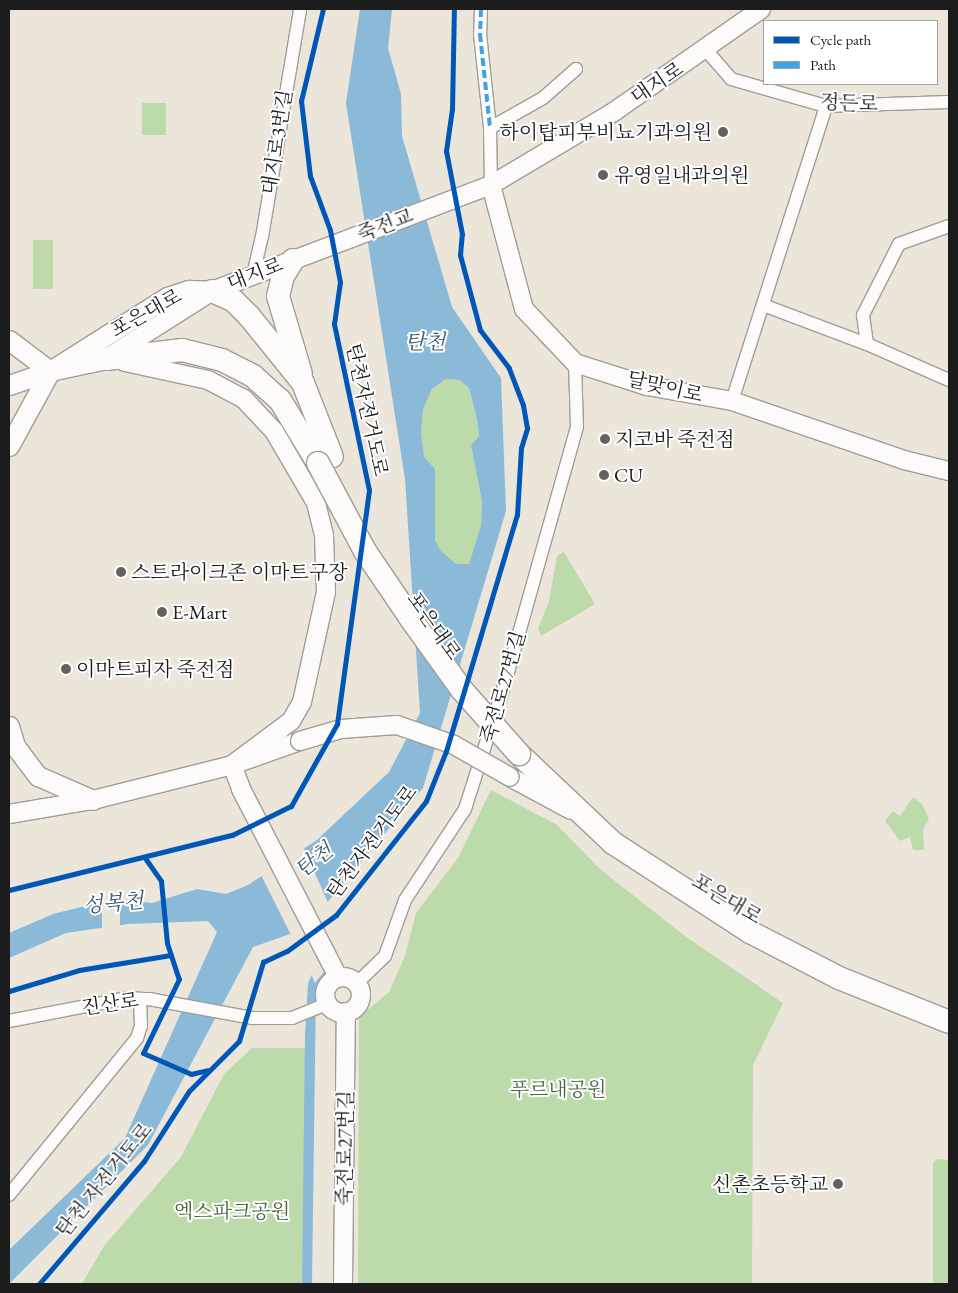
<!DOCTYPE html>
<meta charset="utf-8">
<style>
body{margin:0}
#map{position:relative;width:958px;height:1293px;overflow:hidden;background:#ebe5da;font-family:"EB Garamond","Noto Serif KR",serif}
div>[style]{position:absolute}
.green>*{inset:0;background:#bddaab}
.water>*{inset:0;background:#8abad8}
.pier>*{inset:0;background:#ebe5da}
.roads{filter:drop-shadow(1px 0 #a09d97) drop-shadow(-1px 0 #a09d97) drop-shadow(0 1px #a09d97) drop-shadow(0 -1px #a09d97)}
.street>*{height:12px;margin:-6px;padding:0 6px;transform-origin:6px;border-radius:6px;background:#fcfbf9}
.secondary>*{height:18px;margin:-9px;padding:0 9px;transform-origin:9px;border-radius:9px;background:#fcfbf9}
.secondary>.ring{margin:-9px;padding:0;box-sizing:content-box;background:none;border:18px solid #fcfbf9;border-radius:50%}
.primary>*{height:19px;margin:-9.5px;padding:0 9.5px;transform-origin:9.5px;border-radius:9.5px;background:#fcfbf9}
.highway>*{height:22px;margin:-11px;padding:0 11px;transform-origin:11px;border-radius:11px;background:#fcfbf9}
.bridges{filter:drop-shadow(1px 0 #a09d97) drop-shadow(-1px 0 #a09d97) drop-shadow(0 1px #a09d97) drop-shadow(0 -1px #a09d97)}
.secondary-bridge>*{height:18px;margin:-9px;padding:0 9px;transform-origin:9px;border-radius:9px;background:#fcfbf9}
.highway-bridge>*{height:22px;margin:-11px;padding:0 11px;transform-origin:11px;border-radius:11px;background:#fcfbf9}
.quiet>*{height:4px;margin-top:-2px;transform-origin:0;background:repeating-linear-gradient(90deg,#3da2ea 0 8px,transparent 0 12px)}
.cycleway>*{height:5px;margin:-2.5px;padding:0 2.5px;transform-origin:2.5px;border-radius:2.5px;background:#0057b8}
.dots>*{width:14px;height:14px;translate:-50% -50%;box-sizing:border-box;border:2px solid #fff;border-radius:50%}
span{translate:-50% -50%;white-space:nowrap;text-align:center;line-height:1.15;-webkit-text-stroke:4px #fff;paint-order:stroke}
.street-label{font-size:20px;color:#1c1c1c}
.poi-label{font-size:20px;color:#1c1c1c}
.right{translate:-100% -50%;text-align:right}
.left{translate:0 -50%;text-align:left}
.park-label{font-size:20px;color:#4d6446}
.water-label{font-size:21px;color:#3b5b70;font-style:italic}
.frame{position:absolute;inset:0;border:10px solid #1c1c1c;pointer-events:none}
.legend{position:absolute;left:763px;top:20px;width:175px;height:65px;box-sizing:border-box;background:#fff;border:1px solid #a4a4a4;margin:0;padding:6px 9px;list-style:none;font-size:15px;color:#1c1c1c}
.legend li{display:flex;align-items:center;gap:10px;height:25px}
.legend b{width:25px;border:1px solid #a4a4a4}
</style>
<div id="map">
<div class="green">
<div style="clip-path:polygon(142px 103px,166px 103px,166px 135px,142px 135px)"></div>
<div style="clip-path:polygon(33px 240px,53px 240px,53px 289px,33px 289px)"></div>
<div style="clip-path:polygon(446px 379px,459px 380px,469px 388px,477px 419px,479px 437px,471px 445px,482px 502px,481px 525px,469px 564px,456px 564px,441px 551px,435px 540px,435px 469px,424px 458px,421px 432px,423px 409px,432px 389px)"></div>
<div style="clip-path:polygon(564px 552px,595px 604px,541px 636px,538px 629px,549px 601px,557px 556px)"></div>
<div style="clip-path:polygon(491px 790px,557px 825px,601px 870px,685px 936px,783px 1003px,753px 1065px,752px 1284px,358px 1284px,359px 1017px,389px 992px,405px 956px,416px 913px,458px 858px)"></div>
<div style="clip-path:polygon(913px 797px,922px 804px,929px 819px,923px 830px,924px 850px,913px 850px,910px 837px,900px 841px,885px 821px,893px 811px,900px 816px)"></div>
<div style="clip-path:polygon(252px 1048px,309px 1048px,304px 1284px,82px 1284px,104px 1246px,181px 1157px,224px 1074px)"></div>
<div style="clip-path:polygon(936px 1159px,949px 1160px,949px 1284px,933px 1284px,933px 1163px)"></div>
</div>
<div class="water">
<div style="clip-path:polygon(evenodd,360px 9px,392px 9px,388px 48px,401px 94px,402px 136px,452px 307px,501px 378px,506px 511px,423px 788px,321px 910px,329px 923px,338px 957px,316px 987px,312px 1284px,302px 1284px,305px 1034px,308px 984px,317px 960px,290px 934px,253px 947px,148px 1145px,9px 1284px,9px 1250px,125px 1138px,217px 932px,208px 921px,128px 924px,66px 933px,9px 958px,9px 933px,53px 914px,113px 899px,152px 903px,197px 889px,226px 894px,248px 885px,317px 840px,389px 772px,420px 713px,405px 479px,346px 103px,360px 9px,446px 379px,459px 380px,469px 388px,477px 419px,479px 436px,471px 445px,482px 502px,481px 525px,469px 564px,456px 564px,441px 551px,435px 540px,435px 469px,424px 457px,421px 432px,423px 409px,432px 389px,446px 379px)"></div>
</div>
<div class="pier">
<div style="clip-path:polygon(303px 846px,329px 905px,324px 910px,332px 922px,340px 952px,315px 983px,310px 972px,314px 961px,295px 943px,260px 873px)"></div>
<div style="clip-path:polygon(112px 897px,120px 898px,120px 927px,102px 930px,102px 899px)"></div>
</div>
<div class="roads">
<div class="street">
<div style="left:481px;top:9px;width:25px;rotate:92deg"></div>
<div style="left:480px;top:34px;width:95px;rotate:83.9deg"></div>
<div style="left:490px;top:128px;width:57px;rotate:89deg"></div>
<div style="left:706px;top:50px;width:38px;rotate:49deg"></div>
<div style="left:731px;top:79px;width:99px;rotate:15.9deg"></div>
<div style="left:826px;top:106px;width:123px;rotate:-1.9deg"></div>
<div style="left:490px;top:128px;width:61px;rotate:-29.5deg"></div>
<div style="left:543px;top:98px;width:44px;rotate:-41.3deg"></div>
<div style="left:949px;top:226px;width:53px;rotate:160.2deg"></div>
<div style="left:899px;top:244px;width:80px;rotate:116.9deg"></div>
<div style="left:863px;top:315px;width:29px;rotate:82deg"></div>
<div style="left:867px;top:344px;width:90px;rotate:23.7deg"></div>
<div style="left:253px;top:275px;width:39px;rotate:-77deg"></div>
<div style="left:262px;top:237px;width:231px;rotate:-80.5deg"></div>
<div style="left:763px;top:305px;width:111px;rotate:20.6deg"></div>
<div style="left:732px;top:401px;width:310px;rotate:-72.3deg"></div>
<div style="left:357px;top:983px;width:39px;rotate:-44deg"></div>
<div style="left:385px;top:956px;width:59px;rotate:-70.3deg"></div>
<div style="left:405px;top:900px;width:109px;rotate:-56.6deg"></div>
<div style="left:465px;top:809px;width:132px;rotate:-72.4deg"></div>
<div style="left:505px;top:683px;width:266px;rotate:-74.3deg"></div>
<div style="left:577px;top:427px;width:64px;rotate:-91.8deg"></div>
<div style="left:9px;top:1021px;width:120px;rotate:-11deg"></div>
<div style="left:127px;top:998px;width:22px;rotate:3deg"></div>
<div style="left:149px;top:999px;width:106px;rotate:10.4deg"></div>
<div style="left:253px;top:1018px;width:39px"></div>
<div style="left:292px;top:1018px;width:38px;rotate:-22deg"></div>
<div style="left:9px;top:1195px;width:203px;rotate:-50.8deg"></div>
<div style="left:137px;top:1038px;width:13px;rotate:-72deg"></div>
<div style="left:141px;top:1026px;width:27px;rotate:-92deg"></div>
</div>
<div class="secondary">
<div style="left:491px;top:185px;width:128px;rotate:75.1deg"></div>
<div style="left:524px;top:309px;width:74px;rotate:46.6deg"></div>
<div style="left:575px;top:363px;width:76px;rotate:17.7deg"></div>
<div style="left:647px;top:386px;width:86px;rotate:10deg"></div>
<div style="left:732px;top:401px;width:182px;rotate:18.9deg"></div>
<div style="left:904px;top:460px;width:46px;rotate:13.7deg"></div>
<div style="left:107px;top:358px;width:125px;rotate:-32.5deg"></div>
<div style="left:212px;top:291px;width:298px;rotate:-20.8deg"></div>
<div style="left:491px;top:185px;width:144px;rotate:-30.8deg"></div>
<div style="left:615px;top:111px;width:178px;rotate:-34.9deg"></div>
<div style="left:125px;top:362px;width:85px;rotate:12.2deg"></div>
<div style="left:208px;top:380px;width:41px;rotate:27.8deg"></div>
<div style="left:244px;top:399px;width:44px;rotate:46.8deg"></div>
<div style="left:274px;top:431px;width:83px;rotate:59.7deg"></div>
<div style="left:316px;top:503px;width:33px;rotate:76deg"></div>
<div style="left:324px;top:535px;width:57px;rotate:88deg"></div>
<div style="left:326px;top:592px;width:113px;rotate:102.3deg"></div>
<div style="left:302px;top:702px;width:22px;rotate:120deg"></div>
<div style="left:291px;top:721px;width:74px;rotate:143.3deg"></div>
<div style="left:232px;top:765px;width:26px;rotate:69deg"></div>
<div style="left:241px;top:789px;width:212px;rotate:62.7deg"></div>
<div style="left:510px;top:777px;width:69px;rotate:28.4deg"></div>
<div style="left:9px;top:814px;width:85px;rotate:-9.5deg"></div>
<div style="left:93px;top:800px;width:143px;rotate:-14.1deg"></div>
<div style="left:232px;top:765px;width:72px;rotate:-19.4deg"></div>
<div class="ring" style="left:325px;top:977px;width:18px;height:18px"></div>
<div style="left:343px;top:1284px;width:272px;rotate:-89.4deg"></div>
</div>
<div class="primary">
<div style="left:9px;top:340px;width:51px;rotate:37.1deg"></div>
<div style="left:9px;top:385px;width:43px;rotate:-18.9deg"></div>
<div style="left:50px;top:371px;width:58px;rotate:-11.9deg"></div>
<div style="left:9px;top:446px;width:85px;rotate:-61.3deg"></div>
<div style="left:50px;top:371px;width:138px;rotate:-32.3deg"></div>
<div style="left:167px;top:297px;width:23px;rotate:-18deg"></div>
<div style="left:189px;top:290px;width:23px;rotate:2deg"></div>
<div style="left:9px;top:726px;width:21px;rotate:73deg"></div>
<div style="left:15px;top:746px;width:38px;rotate:53deg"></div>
<div style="left:38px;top:776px;width:60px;rotate:23.6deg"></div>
</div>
<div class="highway">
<div style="left:293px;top:260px;width:19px;rotate:122deg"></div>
<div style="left:283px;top:276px;width:21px;rotate:104deg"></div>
<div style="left:278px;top:296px;width:81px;rotate:73.6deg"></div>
<div style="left:212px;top:291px;width:24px;rotate:24deg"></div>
<div style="left:234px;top:301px;width:21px;rotate:45deg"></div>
<div style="left:249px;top:316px;width:86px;rotate:51.1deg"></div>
<div style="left:303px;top:383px;width:79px;rotate:68.6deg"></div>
<div style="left:107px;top:359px;width:76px;rotate:-6.8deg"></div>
<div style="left:182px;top:350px;width:41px;rotate:14deg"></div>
<div style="left:222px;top:360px;width:35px;rotate:27deg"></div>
<div style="left:253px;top:376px;width:36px;rotate:42deg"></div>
<div style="left:280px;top:400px;width:74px;rotate:58.9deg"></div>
<div style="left:519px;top:754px;width:129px;rotate:43.4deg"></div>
<div style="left:613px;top:843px;width:163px;rotate:33deg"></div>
<div style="left:750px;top:932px;width:100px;rotate:27.3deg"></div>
<div style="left:839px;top:978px;width:118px;rotate:21.8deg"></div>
</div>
</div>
<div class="bridges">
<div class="secondary-bridge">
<div style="left:300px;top:741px;width:43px;rotate:-16.3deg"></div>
<div style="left:341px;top:729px;width:56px;rotate:-4.1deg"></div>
<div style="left:397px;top:725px;width:60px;rotate:19.3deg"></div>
<div style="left:454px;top:745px;width:64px;rotate:29.7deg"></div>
</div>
<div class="highway-bridge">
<div style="left:318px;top:463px;width:100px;rotate:61.9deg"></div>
<div style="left:365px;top:551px;width:82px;rotate:55.9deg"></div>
<div style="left:411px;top:619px;width:87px;rotate:54.3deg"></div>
<div style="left:462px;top:690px;width:86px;rotate:48.3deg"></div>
</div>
</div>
<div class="quiet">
<div style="left:481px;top:9px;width:25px;rotate:92deg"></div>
<div style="left:480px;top:34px;width:95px;rotate:83.9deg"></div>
</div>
<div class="cycleway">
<div style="left:145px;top:858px;width:28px;rotate:55deg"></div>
<div style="left:161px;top:881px;width:62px;rotate:84.5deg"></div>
<div style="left:167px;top:943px;width:38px;rotate:72deg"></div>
<div style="left:179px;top:979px;width:82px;rotate:115.9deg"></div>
<div style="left:143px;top:1053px;width:52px;rotate:23.6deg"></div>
<div style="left:191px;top:1074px;width:17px;rotate:-13deg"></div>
<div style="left:9px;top:890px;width:230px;rotate:-13.9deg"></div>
<div style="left:232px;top:835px;width:66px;rotate:-26.2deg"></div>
<div style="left:291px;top:806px;width:94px;rotate:-60.7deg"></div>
<div style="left:337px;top:724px;width:236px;rotate:-82.2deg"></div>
<div style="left:369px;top:490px;width:170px;rotate:-101.9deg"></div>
<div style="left:334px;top:324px;width:42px;rotate:-81.9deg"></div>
<div style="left:340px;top:282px;width:53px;rotate:-100.9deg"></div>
<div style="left:330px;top:230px;width:58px;rotate:-110.3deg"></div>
<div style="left:310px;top:176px;width:76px;rotate:-96.8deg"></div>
<div style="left:301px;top:101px;width:95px;rotate:-76.6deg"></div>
<div style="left:9px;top:991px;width:73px;rotate:-16.7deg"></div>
<div style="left:79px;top:970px;width:93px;rotate:-9.3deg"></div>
<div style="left:39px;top:1284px;width:162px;rotate:-49.5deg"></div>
<div style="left:144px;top:1161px;width:83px;rotate:-57.3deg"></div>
<div style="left:189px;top:1091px;width:71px;rotate:-45deg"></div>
<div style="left:239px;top:1041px;width:83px;rotate:-73.1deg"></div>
<div style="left:263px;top:962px;width:26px;rotate:-25deg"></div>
<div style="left:287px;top:951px;width:61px;rotate:-36.3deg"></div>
<div style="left:336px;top:915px;width:145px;rotate:-51.7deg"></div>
<div style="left:426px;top:801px;width:54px;rotate:-68.2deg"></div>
<div style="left:446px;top:751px;width:246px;rotate:-73.3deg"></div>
<div style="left:517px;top:515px;width:67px;rotate:-86.6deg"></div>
<div style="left:521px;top:448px;width:21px;rotate:-73deg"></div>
<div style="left:527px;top:428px;width:23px;rotate:-100deg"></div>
<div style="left:523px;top:405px;width:40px;rotate:-111deg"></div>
<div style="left:509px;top:368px;width:48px;rotate:-127.3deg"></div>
<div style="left:480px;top:330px;width:78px;rotate:-104.9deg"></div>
<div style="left:460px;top:255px;width:21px;rotate:-85deg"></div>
<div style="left:462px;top:234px;width:85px;rotate:-100.9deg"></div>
<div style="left:446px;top:151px;width:42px;rotate:-81.9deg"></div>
<div style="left:452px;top:109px;width:100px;rotate:-88.9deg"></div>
</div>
<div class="dots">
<div style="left:723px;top:132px;background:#64625e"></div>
<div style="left:603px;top:175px;background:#64625e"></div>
<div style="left:605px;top:439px;background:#64625e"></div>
<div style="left:604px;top:475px;background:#64625e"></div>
<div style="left:121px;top:572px;background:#64625e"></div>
<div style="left:162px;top:612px;background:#64625e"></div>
<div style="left:66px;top:669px;background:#64625e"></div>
<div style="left:838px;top:1184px;background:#64625e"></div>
</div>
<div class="street-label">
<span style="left:657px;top:83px;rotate:-34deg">대지로</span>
<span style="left:849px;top:103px;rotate:2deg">정든로</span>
<span style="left:277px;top:142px;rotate:-81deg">대지로3번길</span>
<span style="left:385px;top:225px;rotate:-21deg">죽전교</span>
<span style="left:255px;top:274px;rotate:-21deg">대지로</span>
<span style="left:146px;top:313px;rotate:-29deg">포은대로</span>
<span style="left:665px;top:387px;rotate:13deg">달맞이로</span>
<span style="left:367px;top:410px;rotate:78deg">탄천자전거도로</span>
<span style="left:434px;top:626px;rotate:55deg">포은대로</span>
<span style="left:503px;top:687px;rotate:-74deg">죽전로27번길</span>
<span style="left:372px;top:842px;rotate:-53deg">탄천자전거도로</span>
<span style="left:727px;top:899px;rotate:31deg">포은대로</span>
<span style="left:110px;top:1004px;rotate:-8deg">진산로</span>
<span style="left:345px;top:1148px;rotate:-89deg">죽전로27번길</span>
<span style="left:104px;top:1180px;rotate:-51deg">탄천 자전거도로</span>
</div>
<div class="poi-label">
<span class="right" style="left:712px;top:132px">하이탑피부비뇨기과의원</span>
<span class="left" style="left:614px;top:175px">유영일내과의원</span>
<span class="left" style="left:615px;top:439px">지코바 죽전점</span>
<span class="left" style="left:614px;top:475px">CU</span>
<span class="left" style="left:131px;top:572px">스트라이크존 이마트구장</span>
<span class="left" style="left:172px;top:612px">E-Mart</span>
<span class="left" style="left:76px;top:669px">이마트피자 죽전점</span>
<span class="right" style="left:828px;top:1184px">신촌초등학교</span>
</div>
<div class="park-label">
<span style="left:558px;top:1089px">푸르내공원</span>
<span style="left:232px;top:1211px">엑스파크공원</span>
</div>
<div class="water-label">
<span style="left:425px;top:342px">탄천</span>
<span style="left:314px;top:860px;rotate:-38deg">탄천</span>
<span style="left:113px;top:903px;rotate:-5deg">성복천</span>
</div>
<div class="frame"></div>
<ul class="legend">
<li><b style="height:6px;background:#0057b8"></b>Cycle path</li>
<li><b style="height:6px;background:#3da2ea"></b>Path</li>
</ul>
</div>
